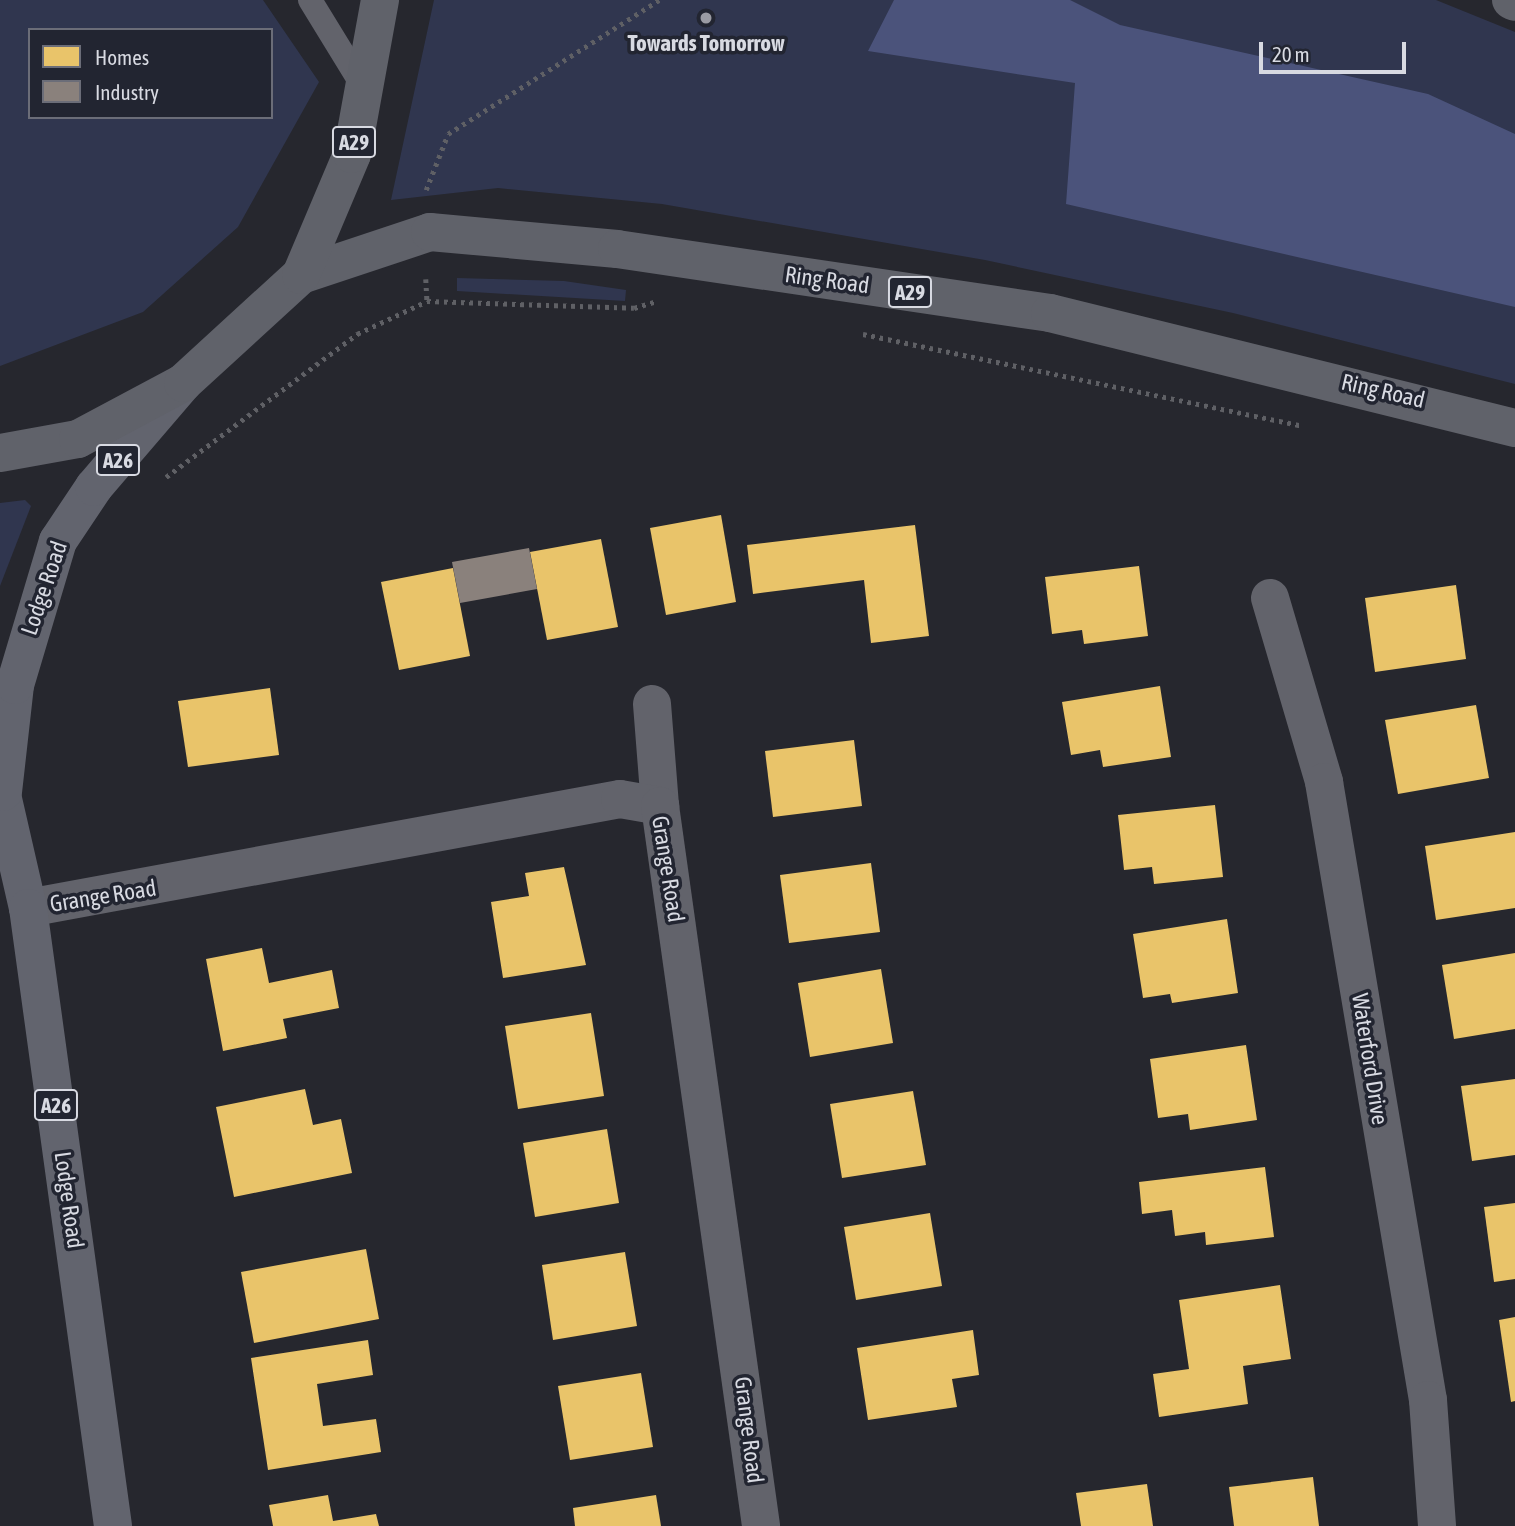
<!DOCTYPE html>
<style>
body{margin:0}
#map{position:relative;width:1515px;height:1526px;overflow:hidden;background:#26272e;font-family:"Asap Condensed",sans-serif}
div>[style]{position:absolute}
.green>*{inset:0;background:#30364f}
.forest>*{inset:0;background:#4b537b}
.homes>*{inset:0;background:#e9c46a}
.industry>*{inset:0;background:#8a817c}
.path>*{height:4.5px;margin-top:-2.25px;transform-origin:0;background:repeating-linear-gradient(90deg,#5f6065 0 3.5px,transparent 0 8.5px)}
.lane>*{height:24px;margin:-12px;padding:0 12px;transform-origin:12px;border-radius:12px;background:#62636b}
.street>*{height:38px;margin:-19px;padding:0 19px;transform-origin:19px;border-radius:19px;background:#62636b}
.primary>*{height:38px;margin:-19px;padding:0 19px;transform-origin:19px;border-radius:19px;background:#62646e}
.highway>*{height:38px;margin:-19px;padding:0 19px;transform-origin:19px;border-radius:19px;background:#60626a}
.dots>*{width:19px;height:19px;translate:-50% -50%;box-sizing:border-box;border:4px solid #222531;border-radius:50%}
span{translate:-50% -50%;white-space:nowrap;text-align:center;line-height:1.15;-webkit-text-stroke:7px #222531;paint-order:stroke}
.shield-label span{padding:2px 5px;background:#222531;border:2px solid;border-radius:5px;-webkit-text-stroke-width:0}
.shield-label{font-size:21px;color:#d8dae2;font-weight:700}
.poi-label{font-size:23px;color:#d8dae2;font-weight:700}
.street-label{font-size:23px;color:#d8dae2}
.legend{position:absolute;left:28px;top:28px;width:245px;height:91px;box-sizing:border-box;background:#222531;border:2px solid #6b6d78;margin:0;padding:9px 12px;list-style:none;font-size:21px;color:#d8dae2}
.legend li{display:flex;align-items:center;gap:14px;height:35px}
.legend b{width:35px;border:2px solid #6b6d78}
.scale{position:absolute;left:1259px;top:42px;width:147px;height:32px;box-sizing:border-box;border:4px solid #d8dae2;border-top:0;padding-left:9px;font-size:21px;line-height:24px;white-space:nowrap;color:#d8dae2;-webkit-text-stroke:5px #222531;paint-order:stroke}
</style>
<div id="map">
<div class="green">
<div style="clip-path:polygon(evenodd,0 0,263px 0,319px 82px,238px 227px,143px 312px,0 366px,0 0,30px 30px,271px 30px,271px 117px,30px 117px,30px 30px)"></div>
<div style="clip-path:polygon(434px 0,1436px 0,1515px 32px,1515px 384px,1233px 313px,985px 260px,662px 204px,498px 188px,391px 200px)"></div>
<div style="clip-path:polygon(457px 278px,564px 281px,626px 290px,625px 301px,457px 291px)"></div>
<div style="clip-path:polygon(25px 500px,31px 506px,0 586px,0 503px)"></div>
</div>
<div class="forest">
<div style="clip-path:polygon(894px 0,1070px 0,1120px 25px,1428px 94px,1515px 134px,1515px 307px,1066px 204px,1075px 83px,868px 51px)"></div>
</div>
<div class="homes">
<div style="clip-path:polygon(721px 515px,736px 602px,666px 615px,650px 528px)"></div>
<div style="clip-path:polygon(915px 525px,929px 636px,871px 643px,864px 580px,753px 594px,747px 545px)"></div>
<div style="clip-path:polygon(601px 539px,618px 627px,547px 640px,530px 552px)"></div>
<div style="clip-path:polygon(1139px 566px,1148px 636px,1084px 644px,1082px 630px,1052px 634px,1045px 577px)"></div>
<div style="clip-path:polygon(453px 568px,470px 656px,399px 670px,381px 582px)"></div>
<div style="clip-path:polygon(1456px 585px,1466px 659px,1375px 672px,1365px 598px)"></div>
<div style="clip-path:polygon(1160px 686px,1171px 757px,1103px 767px,1100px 750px,1071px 755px,1062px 702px)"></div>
<div style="clip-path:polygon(270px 688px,279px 755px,188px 767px,178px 701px)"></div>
<div style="clip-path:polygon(1476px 705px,1489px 778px,1398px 794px,1385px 720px)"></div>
<div style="clip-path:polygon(854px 740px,862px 806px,773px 817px,765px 751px)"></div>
<div style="clip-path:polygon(1215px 805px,1223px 877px,1154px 884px,1152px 867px,1124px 870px,1118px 815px)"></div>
<div style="clip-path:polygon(1515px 832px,1515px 908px,1436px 920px,1425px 846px)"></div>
<div style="clip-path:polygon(871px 863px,880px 932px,789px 943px,780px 875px)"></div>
<div style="clip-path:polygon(564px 867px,586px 965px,503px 978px,491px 902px,529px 896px,525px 873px)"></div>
<div style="clip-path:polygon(1227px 919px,1238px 993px,1172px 1003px,1170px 994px,1143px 998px,1133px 934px)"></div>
<div style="clip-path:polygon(262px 948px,269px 983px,332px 970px,339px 1008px,283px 1019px,287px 1038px,223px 1051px,206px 959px)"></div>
<div style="clip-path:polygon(1515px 953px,1515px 1029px,1454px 1039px,1442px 965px)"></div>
<div style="clip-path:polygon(881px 969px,893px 1043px,810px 1057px,798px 983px)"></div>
<div style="clip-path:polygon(591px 1013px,604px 1096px,518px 1109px,505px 1026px)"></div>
<div style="clip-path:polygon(1246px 1045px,1257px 1120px,1190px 1130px,1188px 1114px,1158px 1118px,1150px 1059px)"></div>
<div style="clip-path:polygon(1515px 1079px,1515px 1155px,1472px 1161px,1461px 1086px)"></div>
<div style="clip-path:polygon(305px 1089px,313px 1125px,341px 1119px,352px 1173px,234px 1197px,216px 1107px)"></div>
<div style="clip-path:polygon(913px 1091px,926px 1165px,842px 1178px,830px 1104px)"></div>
<div style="clip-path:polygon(607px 1129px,619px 1203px,535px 1217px,523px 1143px)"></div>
<div style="clip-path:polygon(1265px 1167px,1274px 1237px,1206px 1245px,1205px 1232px,1175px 1236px,1172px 1210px,1142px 1214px,1139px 1182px)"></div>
<div style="clip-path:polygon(1515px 1203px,1515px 1279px,1494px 1282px,1484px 1207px)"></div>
<div style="clip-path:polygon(930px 1213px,942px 1286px,856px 1300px,844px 1227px)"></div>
<div style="clip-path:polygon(366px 1249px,379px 1319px,254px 1343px,241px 1272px)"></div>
<div style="clip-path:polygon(625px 1252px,637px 1326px,553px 1340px,542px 1265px)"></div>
<div style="clip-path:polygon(1280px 1285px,1291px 1359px,1243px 1366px,1248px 1404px,1159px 1417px,1153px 1374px,1189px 1369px,1179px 1300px)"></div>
<div style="clip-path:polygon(1515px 1317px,1515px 1401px,1511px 1402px,1499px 1320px)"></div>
<div style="clip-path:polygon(973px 1330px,979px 1375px,952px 1379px,957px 1407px,868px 1420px,857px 1348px)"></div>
<div style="clip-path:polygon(368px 1340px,373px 1375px,317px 1384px,323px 1426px,376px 1419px,381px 1452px,268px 1470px,251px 1358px)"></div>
<div style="clip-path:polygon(641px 1373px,653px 1447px,570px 1460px,558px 1386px)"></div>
<div style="clip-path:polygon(1313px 1477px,1319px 1526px,1234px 1526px,1229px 1487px)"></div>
<div style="clip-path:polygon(1147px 1484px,1153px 1526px,1081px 1526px,1076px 1493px)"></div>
<div style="clip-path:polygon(328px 1495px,333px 1521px,376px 1514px,379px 1526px,273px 1526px,269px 1505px)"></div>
<div style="clip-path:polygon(656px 1495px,661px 1526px,575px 1526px,573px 1508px)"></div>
</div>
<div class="industry">
<div style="clip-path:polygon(529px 548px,537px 589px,460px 603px,452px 562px)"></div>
</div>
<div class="path">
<div style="left:426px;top:190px;width:60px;rotate:-68.6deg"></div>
<div style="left:448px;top:134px;width:250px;rotate:-32.4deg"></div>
<div style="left:426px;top:279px;width:22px;rotate:87deg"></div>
<div style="left:863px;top:334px;width:450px;rotate:11.8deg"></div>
<div style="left:166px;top:477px;width:239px;rotate:-36.8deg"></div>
<div style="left:357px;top:334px;width:77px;rotate:-25.2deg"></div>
<div style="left:427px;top:301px;width:207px;rotate:1.9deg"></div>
<div style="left:634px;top:308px;width:21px;rotate:-17deg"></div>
</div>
<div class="lane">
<div style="left:310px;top:0;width:103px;rotate:58.5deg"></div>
</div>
<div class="street">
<div style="left:1270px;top:598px;width:192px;rotate:73.6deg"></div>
<div style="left:1324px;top:782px;width:627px;rotate:80.45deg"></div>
<div style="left:1428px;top:1400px;width:126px;rotate:85.9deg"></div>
<div style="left:652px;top:704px;width:102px;rotate:85.5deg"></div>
<div style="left:28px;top:908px;width:602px;rotate:-10.43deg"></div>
<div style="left:620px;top:799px;width:41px;rotate:9.9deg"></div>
<div style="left:660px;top:806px;width:727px;rotate:82.01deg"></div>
</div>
<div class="primary">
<div style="left:0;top:786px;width:125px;rotate:77.1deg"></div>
<div style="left:28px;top:908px;width:624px;rotate:82.17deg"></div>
<div style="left:3px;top:792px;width:108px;rotate:-83.6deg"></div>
<div style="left:15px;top:685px;width:150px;rotate:-73.4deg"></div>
<div style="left:58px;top:541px;width:65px;rotate:-56.3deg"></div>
<div style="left:94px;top:487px;width:137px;rotate:-49.4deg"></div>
</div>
<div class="highway">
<div style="left:1511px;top:0;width:4px;rotate:27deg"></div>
<div style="left:301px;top:275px;width:136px;rotate:-18.4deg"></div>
<div style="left:430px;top:232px;width:188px;rotate:5.2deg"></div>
<div style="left:617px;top:249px;width:438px;rotate:8.4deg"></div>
<div style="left:1050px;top:313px;width:479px;rotate:13.9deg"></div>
<div style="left:0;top:453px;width:79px;rotate:-10.2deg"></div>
<div style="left:78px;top:439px;width:119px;rotate:-28.1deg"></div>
<div style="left:183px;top:383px;width:160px;rotate:-42.5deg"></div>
<div style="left:301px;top:275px;width:131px;rotate:-67.1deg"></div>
<div style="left:352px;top:154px;width:157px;rotate:-79.7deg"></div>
</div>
<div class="dots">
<div style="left:706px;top:18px;background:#9a9ba3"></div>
</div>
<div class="shield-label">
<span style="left:354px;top:142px">A29</span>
<span style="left:910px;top:292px">A29</span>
<span style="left:118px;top:460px">A26</span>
<span style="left:56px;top:1105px">A26</span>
</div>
<div class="poi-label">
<span style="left:706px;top:43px">Towards Tomorrow</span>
</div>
<div class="street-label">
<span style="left:827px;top:280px;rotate:8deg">Ring Road</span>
<span style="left:1383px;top:391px;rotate:13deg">Ring Road</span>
<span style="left:44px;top:588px;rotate:-71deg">Lodge Road</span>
<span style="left:668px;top:869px;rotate:81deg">Grange Road</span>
<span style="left:103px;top:896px;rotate:-9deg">Grange Road</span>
<span style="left:1370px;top:1059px;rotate:81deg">Waterford Drive</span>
<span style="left:69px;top:1200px;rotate:82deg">Lodge Road</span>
<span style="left:749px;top:1430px;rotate:83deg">Grange Road</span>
</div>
<ul class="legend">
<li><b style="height:19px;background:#e9c46a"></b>Homes</li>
<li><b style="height:19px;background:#8a817c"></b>Industry</li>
</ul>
<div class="scale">20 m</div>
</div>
